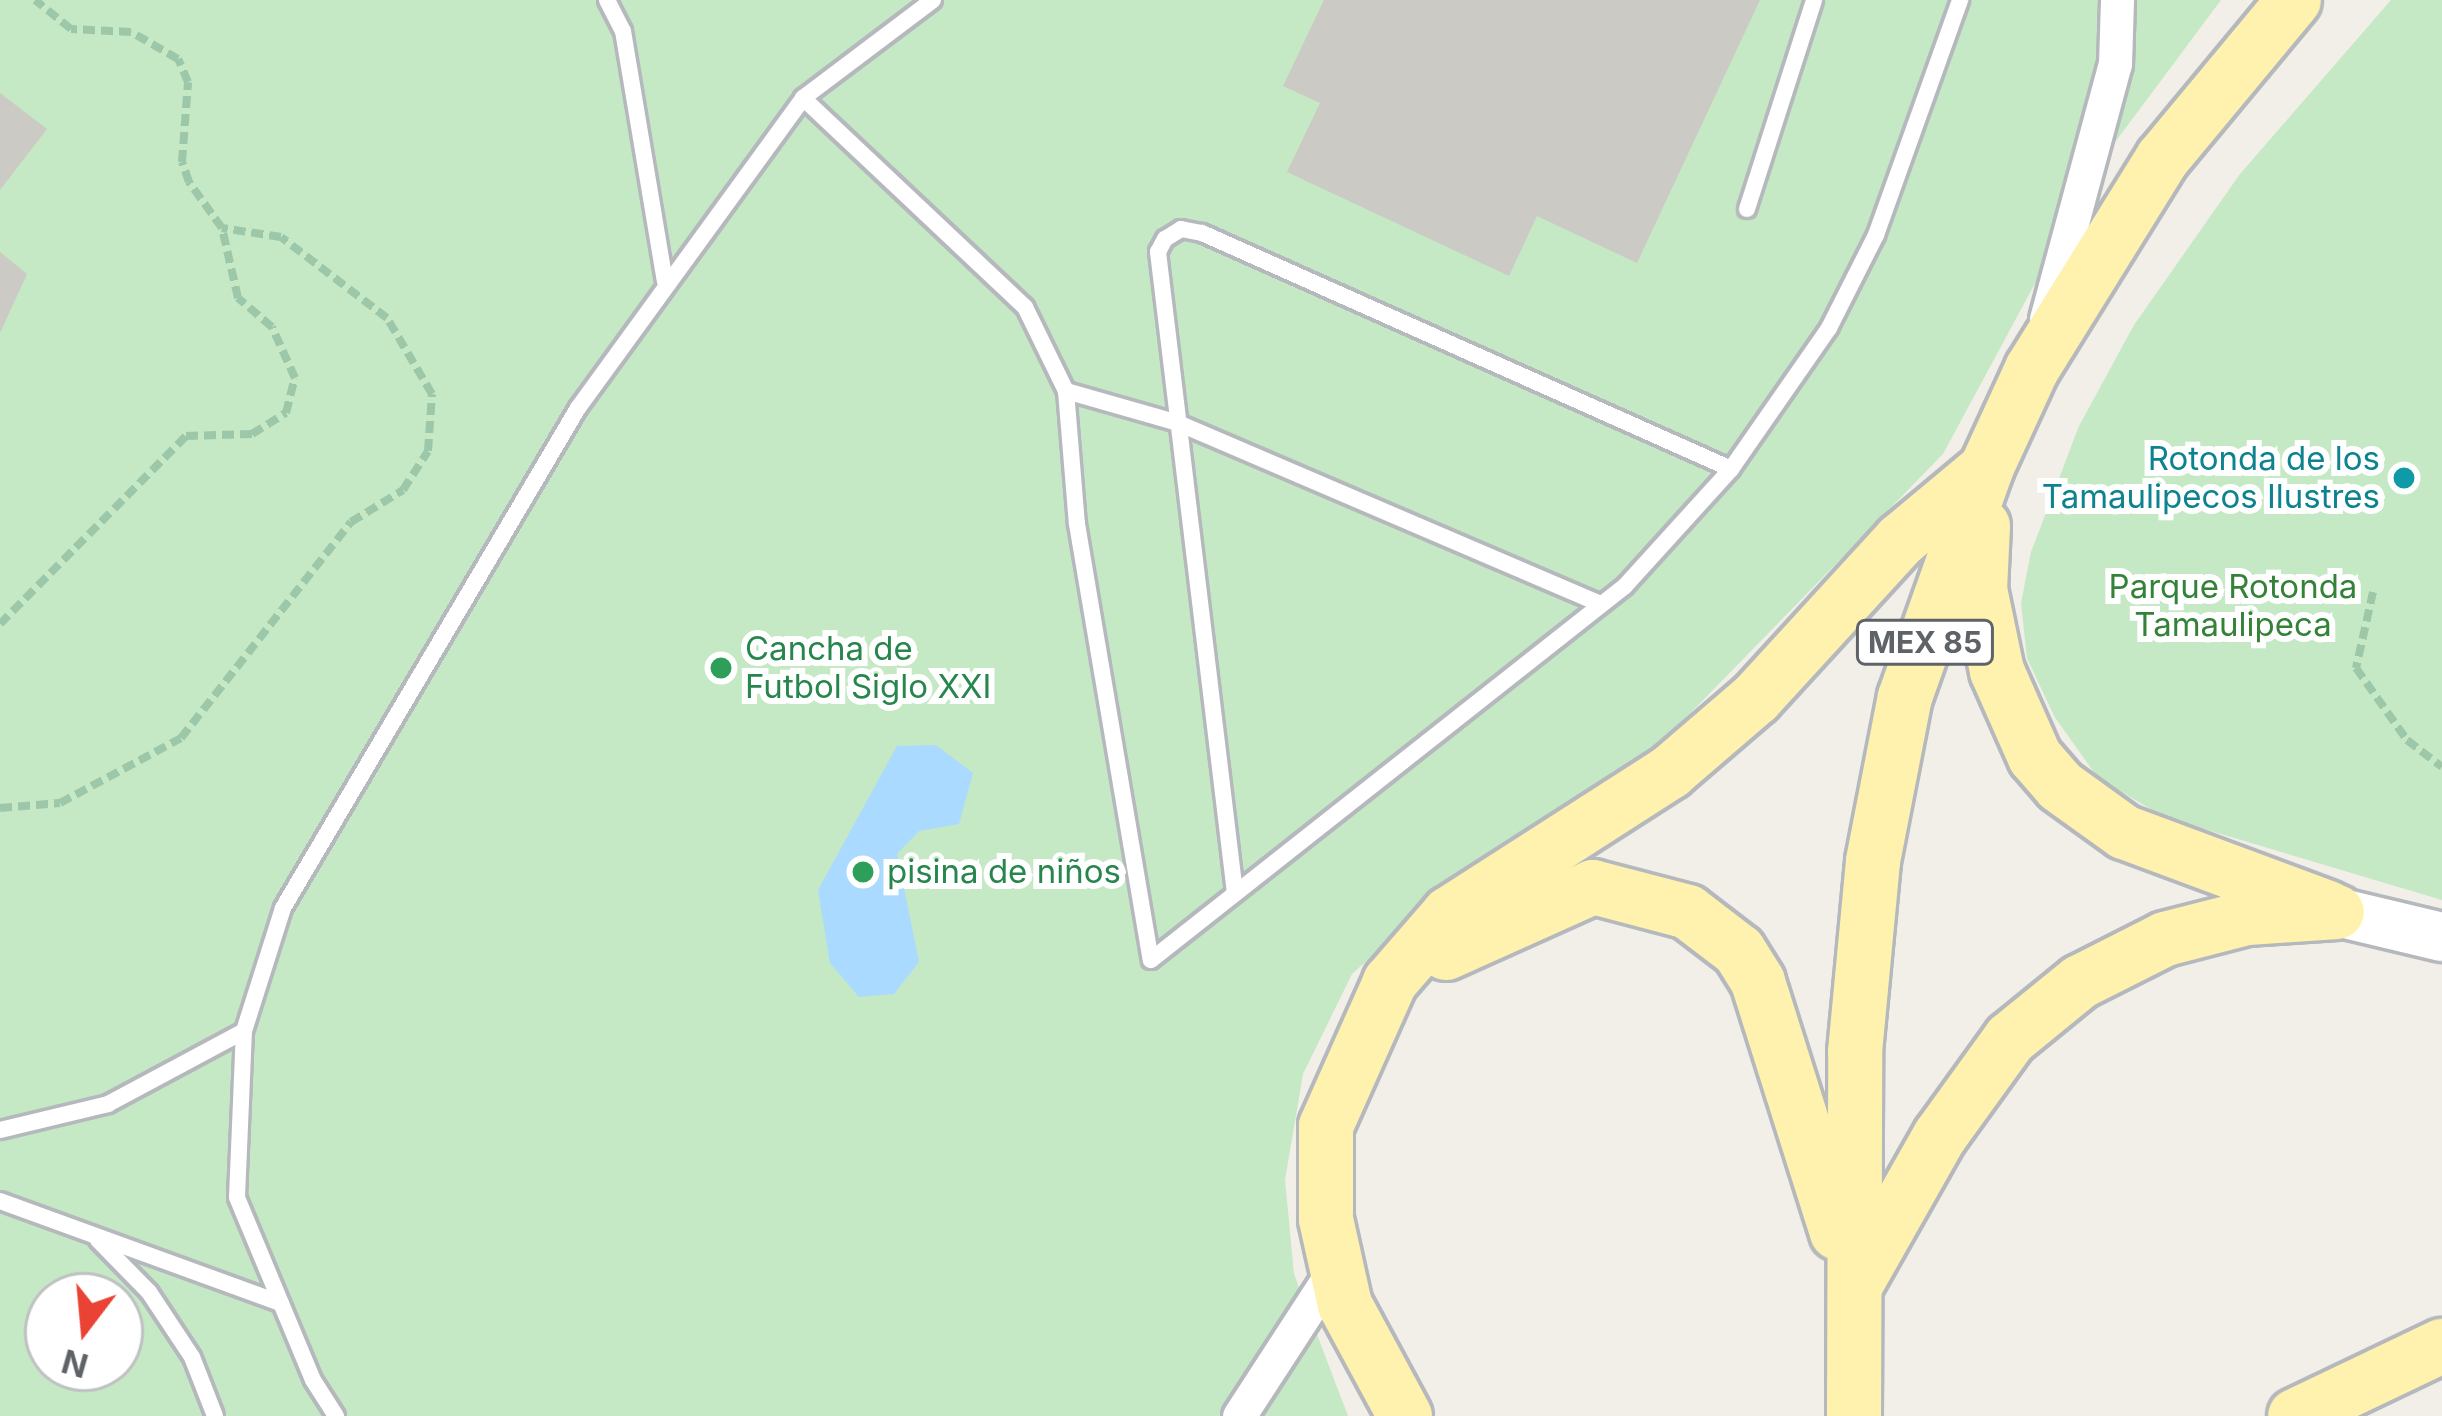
<!DOCTYPE html>
<meta charset="utf-8">
<style>
body{margin:0}
#map{position:relative;width:2442px;height:1416px;overflow:hidden;background:#f1efe8;font-family:Inter,sans-serif}
div>[style]{position:absolute}
.green>*{inset:0;background:#c5e8c5}
.water>*{inset:0;background:#aadaff}
.building>*{inset:0;background:#cccac5}
.path>*{height:8px;margin-top:-4px;transform-origin:0;background:repeating-linear-gradient(90deg,#9cc7a9 0 12px,transparent 0 18px)}
.roads{filter:drop-shadow(3px 0 #b5b8bc) drop-shadow(-3px 0 #b5b8bc) drop-shadow(0 3px #b5b8bc) drop-shadow(0 -3px #b5b8bc)}
.lane>*{height:16px;margin:-8px;padding:0 8px;transform-origin:8px;border-radius:8px;background:#fff}
.street>*{height:33px;margin:-16.5px;padding:0 16.5px;transform-origin:16.5px;border-radius:16.5px;background:#fff}
.secondary>*{height:48px;margin:-24px;padding:0 24px;transform-origin:24px;border-radius:24px;background:#fff}
.primary>*{height:54px;margin:-27px;padding:0 27px;transform-origin:27px;border-radius:27px;background:#fff2af}
.dots>*{width:33px;height:33px;translate:-50% -50%;box-sizing:border-box;border:6px solid #fff;border-radius:50%}
span{translate:-50% -50%;white-space:nowrap;text-align:center;line-height:1.15;-webkit-text-stroke:12px #fff;paint-order:stroke}
.shield-label span{padding:3px 9px;background:#fff;border:3px solid;border-radius:9px;-webkit-text-stroke-width:0}
.shield-label{font-size:30px;color:#5f6368;font-weight:700}
.culture-label{font-size:33px;color:#0d838f}
.right{translate:-100% -50%;text-align:right}
.park-label{font-size:33px;color:#348238}
.leisure-label{font-size:33px;color:#27864d}
.left{translate:0 -50%;text-align:left}
.north{position:absolute;left:24px;top:1272px;width:120px;height:120px;box-sizing:border-box;background:#fff;border:3px solid #bfc1c3;border-radius:50%;rotate:196deg;font-size:33px;font-weight:700;line-height:48px;text-align:center;color:#5f6368}
.north::after{content:'';display:block;margin:auto;width:42px;height:54px;background:#ea4335;clip-path:polygon(50% 0,100% 100%,50% 72%,0 100%)}
</style>
<div id="map">
<div class="green">
<div style="clip-path:polygon(evenodd,0 0,2221px 0,2101px 161px,1943px 454px,1668px 736px,1440px 894px,1352px 974px,1303px 1074px,1285px 1180px,1294px 1274px,1348px 1416px,0 1416px,0 0,48px 1296px,120px 1296px,120px 1368px,48px 1368px,48px 1296px)"></div>
<div style="clip-path:polygon(2391px 0,2442px 0,2442px 900px,2164px 817px,2098px 778px,2054px 716px,2027px 658px,2021px 603px,2031px 552px,2079px 426px,2134px 325px,2240px 174px)"></div>
</div>
<div class="water">
<div style="clip-path:polygon(936px 745px,973px 773px,959px 824px,919px 831px,897px 854px,919px 962px,894px 994px,859px 997px,830px 963px,818px 890px,897px 746px)"></div>
</div>
<div class="building">
<div style="clip-path:polygon(1324px 0,1760px 0,1637px 263px,1537px 216px,1509px 276px,1287px 172px,1320px 103px,1283px 86px)"></div>
<div style="clip-path:polygon(0 93px,47px 129px,0 190px)"></div>
<div style="clip-path:polygon(0 252px,27px 274px,0 333px)"></div>
</div>
<div class="path">
<div style="left:2373px;top:592px;width:78px;rotate:102.6deg"></div>
<div style="left:2356px;top:668px;width:88px;rotate:54.7deg"></div>
<div style="left:2407px;top:740px;width:44px;rotate:37.6deg"></div>
<div style="left:0;top:624px;width:264px;rotate:-45.3deg"></div>
<div style="left:186px;top:436px;width:66px;rotate:-1.7deg"></div>
<div style="left:252px;top:434px;width:40px;rotate:-32deg"></div>
<div style="left:286px;top:413px;width:36px;rotate:-76deg"></div>
<div style="left:295px;top:378px;width:56px;rotate:-114.3deg"></div>
<div style="left:272px;top:327px;width:45px;rotate:-139.5deg"></div>
<div style="left:238px;top:298px;width:72px;rotate:-102.9deg"></div>
<div style="left:222px;top:228px;width:57px;rotate:-125.7deg"></div>
<div style="left:189px;top:182px;width:21px;rotate:-109deg"></div>
<div style="left:182px;top:162px;width:80px;rotate:-85.7deg"></div>
<div style="left:188px;top:82px;width:25px;rotate:-113deg"></div>
<div style="left:178px;top:59px;width:54px;rotate:-150.1deg"></div>
<div style="left:131px;top:32px;width:60px;rotate:-177.1deg"></div>
<div style="left:71px;top:29px;width:46px;rotate:-141.1deg"></div>
<div style="left:0;top:808px;width:60px;rotate:-4.8deg"></div>
<div style="left:60px;top:803px;width:137px;rotate:-28.2deg"></div>
<div style="left:181px;top:738px;width:275px;rotate:-51.8deg"></div>
<div style="left:351px;top:522px;width:61px;rotate:-31.6deg"></div>
<div style="left:403px;top:490px;width:46px;rotate:-57.3deg"></div>
<div style="left:428px;top:451px;width:57px;rotate:-86deg"></div>
<div style="left:432px;top:394px;width:88px;rotate:-120.6deg"></div>
<div style="left:387px;top:318px;width:133px;rotate:-142.6deg"></div>
<div style="left:281px;top:237px;width:60px;rotate:-171.3deg"></div>
</div>
<div class="roads">
<div class="lane">
<div style="left:607px;top:0;width:35px;rotate:63deg"></div>
<div style="left:623px;top:31px;width:254px;rotate:80.5deg"></div>
<div style="left:933px;top:0;width:163px;rotate:143deg"></div>
<div style="left:803px;top:98px;width:305px;rotate:43.3deg"></div>
<div style="left:1025px;top:307px;width:93px;rotate:64deg"></div>
<div style="left:1066px;top:391px;width:133px;rotate:85.3deg"></div>
<div style="left:1077px;top:524px;width:442px;rotate:80.4deg"></div>
<div style="left:1151px;top:960px;width:604px;rotate:-38.27deg"></div>
<div style="left:1625px;top:586px;width:158px;rotate:-47.8deg"></div>
<div style="left:1731px;top:469px;width:172px;rotate:-55.2deg"></div>
<div style="left:1829px;top:328px;width:104px;rotate:-63.2deg"></div>
<div style="left:1876px;top:235px;width:250px;rotate:-70.3deg"></div>
<div style="left:1747px;top:209px;width:219px;rotate:-72.2deg"></div>
<div style="left:1066px;top:391px;width:116px;rotate:15.9deg"></div>
<div style="left:1178px;top:423px;width:459px;rotate:23.2deg"></div>
<div style="left:1235px;top:893px;width:646px;rotate:-96.85deg"></div>
<div style="left:1158px;top:252px;width:15px;rotate:-62deg"></div>
<div style="left:1165px;top:239px;width:19px;rotate:-32deg"></div>
<div style="left:1181px;top:229px;width:21px;rotate:11deg"></div>
<div style="left:1202px;top:233px;width:579px;rotate:24.04deg"></div>
<div style="left:0;top:1130px;width:111px;rotate:-13.5deg"></div>
<div style="left:108px;top:1104px;width:154px;rotate:-28.2deg"></div>
<div style="left:0;top:1201px;width:299px;rotate:20deg"></div>
<div style="left:98px;top:1240px;width:73px;rotate:45.6deg"></div>
<div style="left:149px;top:1292px;width:78px;rotate:56.5deg"></div>
<div style="left:192px;top:1357px;width:63px;rotate:68.7deg"></div>
<div style="left:336px;top:1416px;width:43px;rotate:-122.6deg"></div>
<div style="left:313px;top:1380px;width:198px;rotate:-112.6deg"></div>
<div style="left:237px;top:1197px;width:166px;rotate:-87.6deg"></div>
<div style="left:244px;top:1031px;width:129px;rotate:-72.4deg"></div>
<div style="left:283px;top:908px;width:581px;rotate:-59.46deg"></div>
<div style="left:578px;top:408px;width:383px;rotate:-54deg"></div>
</div>
<div class="street">
<div style="left:2046px;top:319px;width:264px;rotate:-74.9deg"></div>
<div style="left:2115px;top:64px;width:64px;rotate:-88.2deg"></div>
<div style="left:1239px;top:1416px;width:180px;rotate:-57deg"></div>
</div>
<div class="secondary">
<div style="left:2337px;top:912px;width:108px;rotate:13.4deg"></div>
</div>
<div class="primary">
<div style="left:1983px;top:526px;width:63px;rotate:92.7deg"></div>
<div style="left:1980px;top:589px;width:84px;rotate:78.3deg"></div>
<div style="left:1997px;top:671px;width:94px;rotate:66.2deg"></div>
<div style="left:2035px;top:757px;width:38px;rotate:49deg"></div>
<div style="left:2060px;top:786px;width:79px;rotate:35.7deg"></div>
<div style="left:2124px;top:832px;width:218px;rotate:20.4deg"></div>
<div style="left:1446px;top:953px;width:161px;rotate:-24.2deg"></div>
<div style="left:1593px;top:887px;width:98px;rotate:14.7deg"></div>
<div style="left:1688px;top:912px;width:64px;rotate:37.4deg"></div>
<div style="left:1739px;top:951px;width:36px;rotate:58deg"></div>
<div style="left:1758px;top:982px;width:263px;rotate:72.5deg"></div>
<div style="left:1855px;top:1286px;width:172px;rotate:-60.5deg"></div>
<div style="left:1940px;top:1136px;width:120px;rotate:-54.2deg"></div>
<div style="left:2010px;top:1039px;width:90px;rotate:-39.2deg"></div>
<div style="left:2080px;top:982px;width:95px;rotate:-26.8deg"></div>
<div style="left:2165px;top:939px;width:85px;rotate:-14.4deg"></div>
<div style="left:2247px;top:918px;width:90px;rotate:-3.8deg"></div>
<div style="left:1405px;top:1416px;width:126px;rotate:-118.4deg"></div>
<div style="left:1345px;top:1305px;width:88px;rotate:-102.5deg"></div>
<div style="left:1326px;top:1219px;width:93px;rotate:-90deg"></div>
<div style="left:1326px;top:1126px;width:158px;rotate:-66deg"></div>
<div style="left:1390px;top:982px;width:90px;rotate:-49.1deg"></div>
<div style="left:1449px;top:914px;width:263px;rotate:-32.7deg"></div>
<div style="left:1670px;top:772px;width:113px;rotate:-40.7deg"></div>
<div style="left:1756px;top:698px;width:214px;rotate:-47.5deg"></div>
<div style="left:1901px;top:540px;width:111px;rotate:-39.9deg"></div>
<div style="left:1854px;top:1416px;width:364px;rotate:-89.8deg"></div>
<div style="left:1855px;top:1052px;width:192px;rotate:-84.6deg"></div>
<div style="left:1873px;top:861px;width:167px;rotate:-79deg"></div>
<div style="left:1905px;top:697px;width:242px;rotate:-70.4deg"></div>
<div style="left:1986px;top:469px;width:110px;rotate:-65.3deg"></div>
<div style="left:2032px;top:369px;width:248px;rotate:-58.2deg"></div>
<div style="left:2163px;top:158px;width:205px;rotate:-50.3deg"></div>
<div style="left:2295px;top:1416px;width:163px;rotate:-25.5deg"></div>
</div>
</div>
<div class="dots">
<div style="left:2404px;top:478px;background:#0f9aa8"></div>
<div style="left:721px;top:668px;background:#2e9e5b"></div>
<div style="left:863px;top:872px;background:#2e9e5b"></div>
</div>
<div class="shield-label">
<span style="left:1925px;top:642px">MEX 85</span>
</div>
<div class="culture-label">
<span class="right" style="left:2380px;top:478px">Rotonda de los<br>Tamaulipecos Ilustres</span>
</div>
<div class="park-label">
<span style="left:2233px;top:606px">Parque Rotonda<br>Tamaulipeca</span>
</div>
<div class="leisure-label">
<span class="left" style="left:745px;top:668px">Cancha de<br>Futbol Siglo XXI</span>
<span class="left" style="left:887px;top:872px">pisina de niños</span>
</div>
<div class="north">N</div>
</div>
